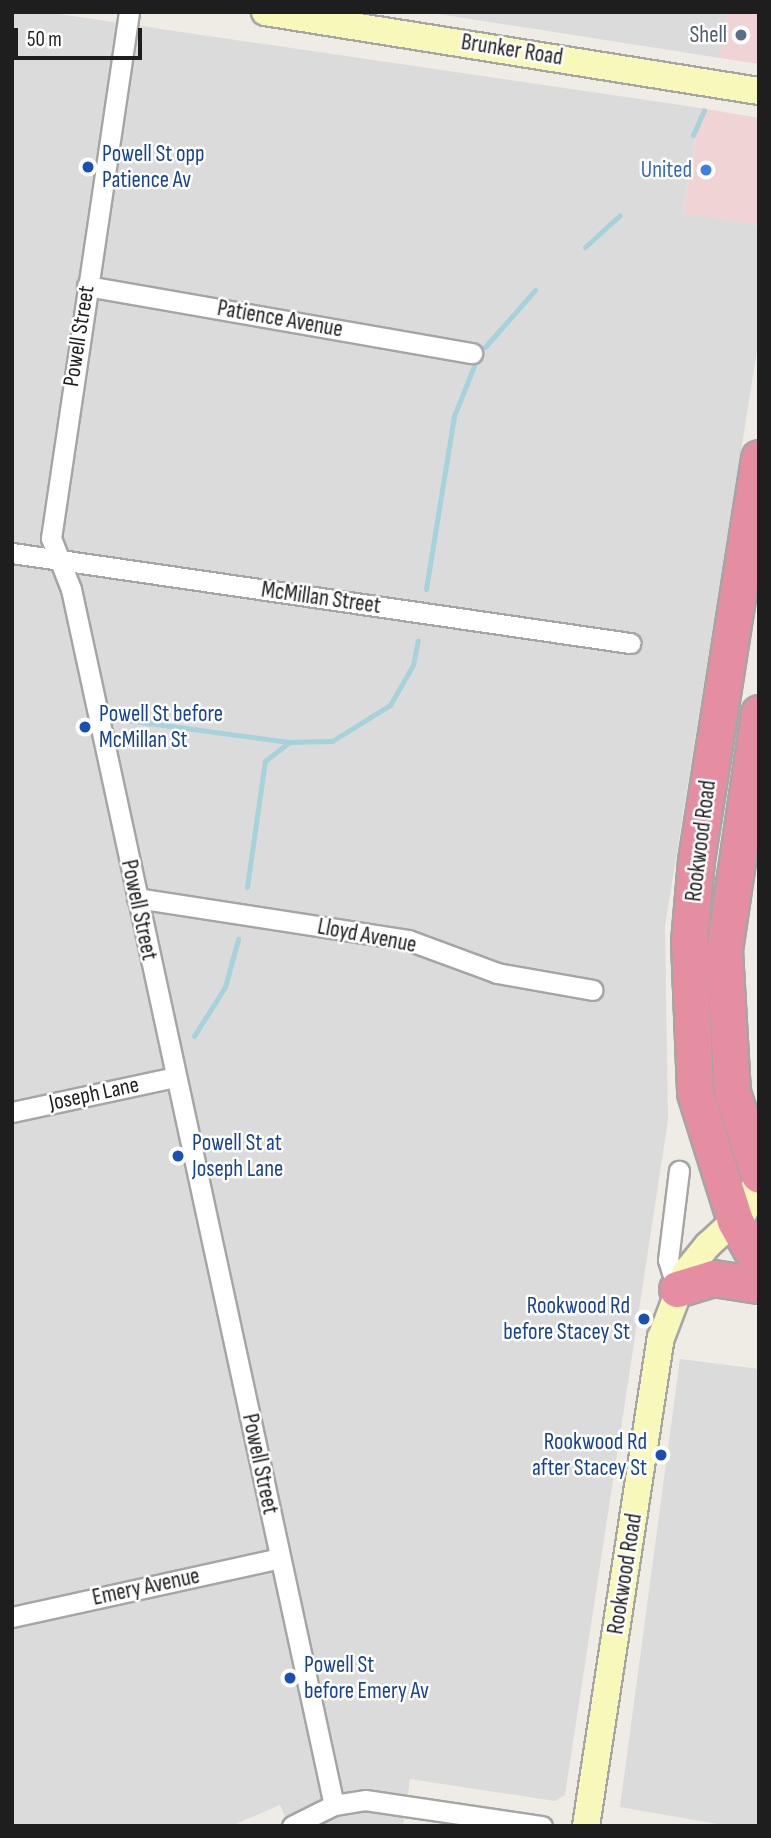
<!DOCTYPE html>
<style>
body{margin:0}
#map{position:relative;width:771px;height:1838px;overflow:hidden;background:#efebe5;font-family:"Sofia Sans Condensed",sans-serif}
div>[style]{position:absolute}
.residential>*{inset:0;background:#dcdbdb}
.commercial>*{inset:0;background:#f0d4d5}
.stream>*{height:5px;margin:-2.5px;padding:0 2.5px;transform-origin:2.5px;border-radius:2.5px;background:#a6d2dc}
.roads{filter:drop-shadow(2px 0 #a5a5a5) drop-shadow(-2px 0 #a5a5a5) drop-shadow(0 2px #a5a5a5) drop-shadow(0 -2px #a5a5a5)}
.street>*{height:19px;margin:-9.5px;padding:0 9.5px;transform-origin:9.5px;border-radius:9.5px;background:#fff}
.secondary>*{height:26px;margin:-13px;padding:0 13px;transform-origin:13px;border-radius:13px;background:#f8f8ba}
.highway>*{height:35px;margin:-17.5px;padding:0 17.5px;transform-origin:17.5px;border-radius:17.5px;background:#e58ea2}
.dots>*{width:19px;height:19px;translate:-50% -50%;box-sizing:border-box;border:4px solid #fff;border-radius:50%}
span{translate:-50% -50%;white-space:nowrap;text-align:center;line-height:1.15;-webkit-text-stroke:5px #fff;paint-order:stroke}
.service-label{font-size:23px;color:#4e5e75}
.right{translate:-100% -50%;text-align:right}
.street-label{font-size:23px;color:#1e1e1e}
.transit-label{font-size:23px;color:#164399}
.left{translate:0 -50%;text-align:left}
.shop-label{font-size:23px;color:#366cbe}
.frame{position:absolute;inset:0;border:14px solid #1e1e1e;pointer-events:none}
.scale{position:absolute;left:14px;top:28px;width:128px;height:32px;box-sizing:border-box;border:4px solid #1e1e1e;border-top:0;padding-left:9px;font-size:21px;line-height:24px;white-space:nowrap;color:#1e1e1e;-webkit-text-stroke:5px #fff;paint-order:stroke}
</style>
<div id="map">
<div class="residential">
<div style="clip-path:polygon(12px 12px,45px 12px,701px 108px,683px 213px,759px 225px,759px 338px,665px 927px,668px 1120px,565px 1795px,555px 1801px,410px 1779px,403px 1826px,289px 1826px,280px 1805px,231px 1826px,12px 1826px)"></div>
<div style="clip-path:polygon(426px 12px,727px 12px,720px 58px)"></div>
<div style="clip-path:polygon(680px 1359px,759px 1369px,759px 1826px,729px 1826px,620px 1807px)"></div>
</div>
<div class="commercial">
<div style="clip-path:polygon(727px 12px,759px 12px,759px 64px,720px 58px)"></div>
<div style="clip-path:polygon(701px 108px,759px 118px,759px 225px,683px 214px)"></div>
</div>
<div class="stream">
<div style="left:693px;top:135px;width:27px;rotate:-66deg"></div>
<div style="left:585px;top:247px;width:47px;rotate:-42.4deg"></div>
<div style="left:485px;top:347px;width:76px;rotate:-48.7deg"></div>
<div style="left:426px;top:589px;width:175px;rotate:-80.8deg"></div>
<div style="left:454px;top:416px;width:54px;rotate:-68.2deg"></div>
<div style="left:126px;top:720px;width:164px;rotate:7.7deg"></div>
<div style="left:247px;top:887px;width:127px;rotate:-81.9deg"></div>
<div style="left:265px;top:761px;width:31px;rotate:-38deg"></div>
<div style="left:289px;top:742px;width:43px;rotate:-1.3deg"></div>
<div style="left:332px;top:741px;width:68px;rotate:-31.8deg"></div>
<div style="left:390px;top:705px;width:46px;rotate:-60.1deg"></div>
<div style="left:413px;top:665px;width:25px;rotate:-79deg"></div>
<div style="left:194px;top:1036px;width:58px;rotate:-57.7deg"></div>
<div style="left:225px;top:987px;width:50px;rotate:-74.8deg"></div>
</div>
<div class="roads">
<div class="street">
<div style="left:129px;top:12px;width:532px;rotate:98.43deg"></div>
<div style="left:51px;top:538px;width:55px;rotate:68.6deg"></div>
<div style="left:71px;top:589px;width:1244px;rotate:77.8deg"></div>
<div style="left:87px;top:286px;width:391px;rotate:9.9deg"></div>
<div style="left:12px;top:553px;width:625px;rotate:8.29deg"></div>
<div style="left:137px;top:898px;width:274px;rotate:8.8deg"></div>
<div style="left:408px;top:940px;width:95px;rotate:20.3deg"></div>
<div style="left:497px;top:973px;width:97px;rotate:10deg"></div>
<div style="left:12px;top:1112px;width:167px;rotate:-12.1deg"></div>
<div style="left:677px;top:1289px;width:30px;rotate:-107deg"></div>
<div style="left:668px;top:1260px;width:90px;rotate:-83deg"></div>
<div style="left:12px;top:1617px;width:274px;rotate:-12.4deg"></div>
<div style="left:292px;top:1826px;width:47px;rotate:-26.6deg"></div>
<div style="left:334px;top:1805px;width:31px;rotate:-9deg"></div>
<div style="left:365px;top:1800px;width:179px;rotate:8.4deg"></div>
</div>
<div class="secondary">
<div style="left:265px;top:12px;width:500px;rotate:9.09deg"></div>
<div style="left:586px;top:1826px;width:494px;rotate:-81.3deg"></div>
<div style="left:661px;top:1338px;width:71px;rotate:-69.3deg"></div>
<div style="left:686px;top:1272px;width:35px;rotate:-51deg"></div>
<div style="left:708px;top:1245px;width:49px;rotate:-42.5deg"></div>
<div style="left:744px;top:1212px;width:39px;rotate:-67deg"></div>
</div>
<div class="highway">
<div style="left:759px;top:458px;width:407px;rotate:98.9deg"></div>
<div style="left:696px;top:860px;width:81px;rotate:94.9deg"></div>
<div style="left:689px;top:941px;width:152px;rotate:87.7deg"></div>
<div style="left:695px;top:1093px;width:134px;rotate:72.6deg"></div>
<div style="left:735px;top:1221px;width:49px;rotate:60.8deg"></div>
<div style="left:759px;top:713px;width:240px;rotate:98.4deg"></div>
<div style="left:724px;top:950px;width:142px;rotate:86.8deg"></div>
<div style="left:732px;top:1092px;width:87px;rotate:72deg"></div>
<div style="left:677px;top:1289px;width:38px;rotate:-17deg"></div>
<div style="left:713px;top:1278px;width:47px;rotate:8.7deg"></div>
</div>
</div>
<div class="dots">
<div style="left:741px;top:35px;background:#5c6f8a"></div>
<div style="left:88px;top:167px;background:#1a4fb4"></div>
<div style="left:706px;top:170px;background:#3f7fe0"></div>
<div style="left:85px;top:727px;background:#1a4fb4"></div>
<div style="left:178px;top:1156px;background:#1a4fb4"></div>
<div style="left:644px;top:1319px;background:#1a4fb4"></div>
<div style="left:661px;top:1455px;background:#1a4fb4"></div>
<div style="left:290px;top:1678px;background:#1a4fb4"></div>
</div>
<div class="service-label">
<span class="right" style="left:727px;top:35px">Shell</span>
</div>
<div class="street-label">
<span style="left:512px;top:50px;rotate:9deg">Brunker Road</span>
<span style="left:280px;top:319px;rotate:10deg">Patience Avenue</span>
<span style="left:79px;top:336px;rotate:-81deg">Powell Street</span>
<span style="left:321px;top:598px;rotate:8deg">McMillan Street</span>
<span style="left:701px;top:841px;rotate:-83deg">Rookwood Road</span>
<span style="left:139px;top:910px;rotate:78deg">Powell Street</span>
<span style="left:367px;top:936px;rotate:11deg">Lloyd Avenue</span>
<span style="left:94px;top:1094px;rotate:-12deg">Joseph Lane</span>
<span style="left:260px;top:1464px;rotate:78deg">Powell Street</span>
<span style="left:625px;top:1574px;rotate:-81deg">Rookwood Road</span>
<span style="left:146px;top:1587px;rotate:-12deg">Emery Avenue</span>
</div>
<div class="transit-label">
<span class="left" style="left:102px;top:167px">Powell St opp<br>Patience Av</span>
<span class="left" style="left:99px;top:727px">Powell St before<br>McMillan St</span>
<span class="left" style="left:192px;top:1156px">Powell St at<br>Joseph Lane</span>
<span class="right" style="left:630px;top:1319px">Rookwood Rd<br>before Stacey St</span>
<span class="right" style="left:647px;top:1455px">Rookwood Rd<br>after Stacey St</span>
<span class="left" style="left:304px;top:1678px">Powell St<br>before Emery Av</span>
</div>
<div class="shop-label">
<span class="right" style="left:692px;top:170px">United</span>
</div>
<div class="frame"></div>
<div class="scale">50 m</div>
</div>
